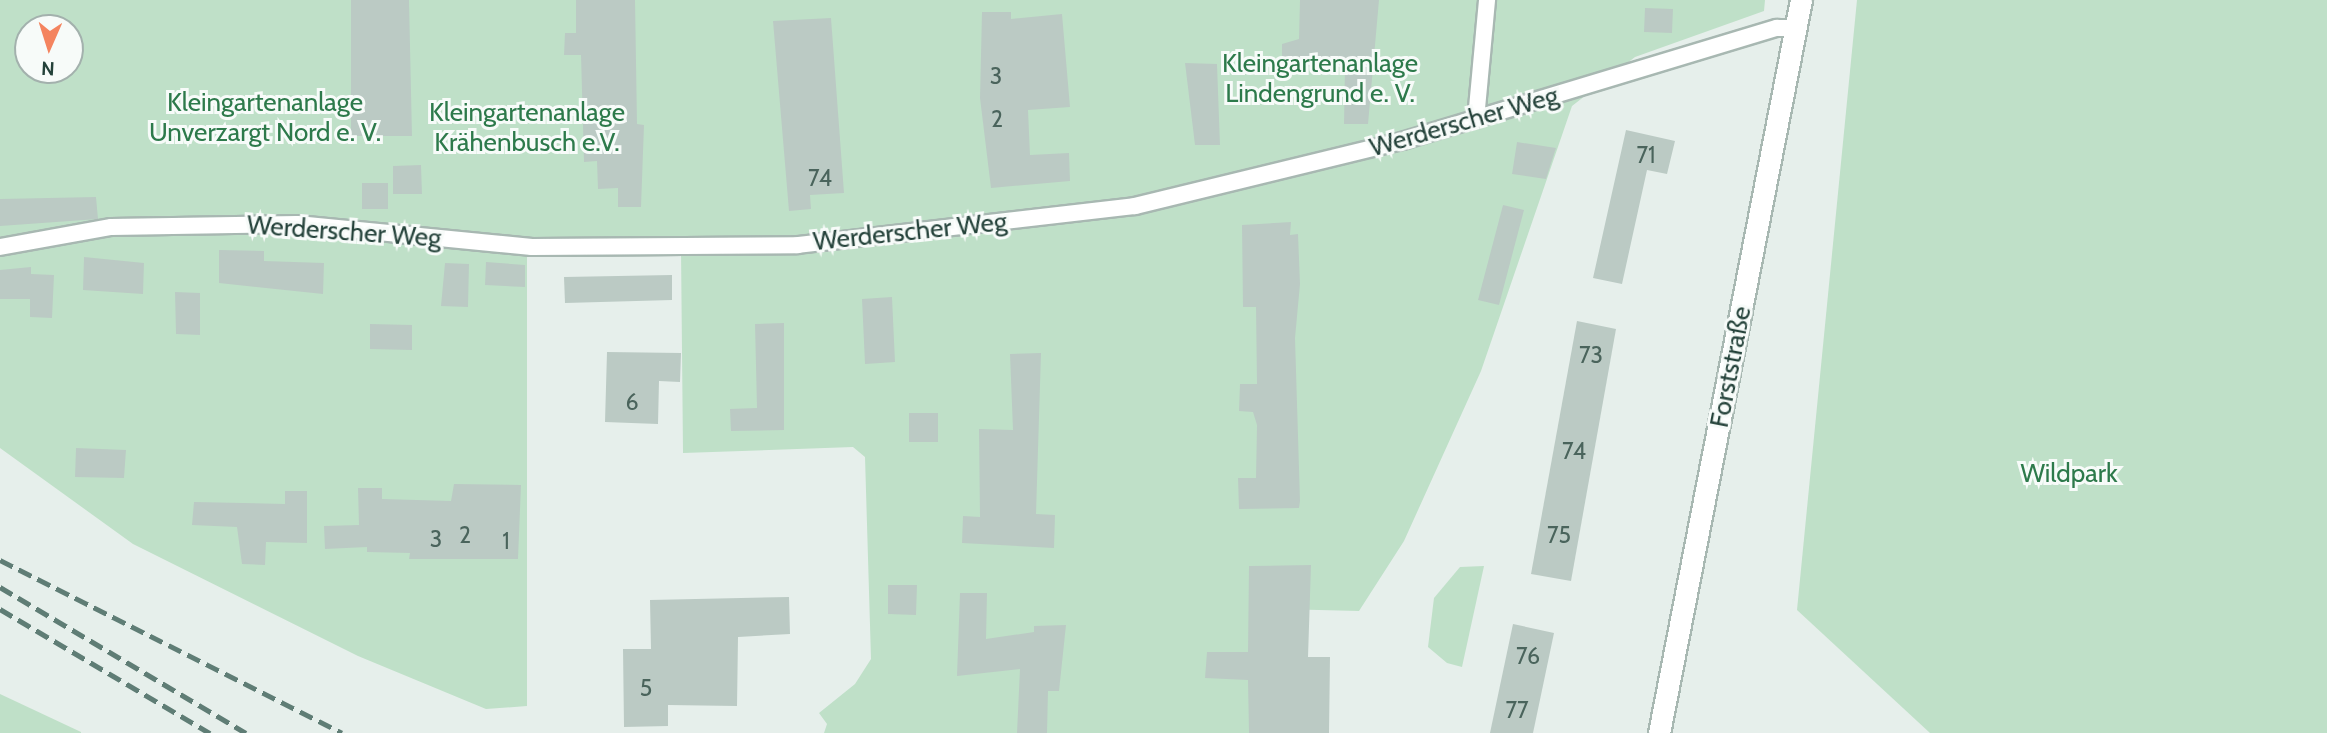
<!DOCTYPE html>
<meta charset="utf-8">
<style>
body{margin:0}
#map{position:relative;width:2327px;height:733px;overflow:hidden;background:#e6efeb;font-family:Cabin,sans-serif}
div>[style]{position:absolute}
.green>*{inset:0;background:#bfe0c8}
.building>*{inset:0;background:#bbcac4}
.roads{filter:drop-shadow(2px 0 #a8b8b2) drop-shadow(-2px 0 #a8b8b2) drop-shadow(0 2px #a8b8b2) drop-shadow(0 -2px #a8b8b2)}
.service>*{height:16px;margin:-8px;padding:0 8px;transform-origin:8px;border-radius:8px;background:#fff}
.tertiary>*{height:21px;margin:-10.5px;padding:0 10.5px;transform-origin:10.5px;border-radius:10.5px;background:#fff}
.rail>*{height:5px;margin-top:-2.5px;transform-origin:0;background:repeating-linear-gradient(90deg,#5f7d75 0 14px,transparent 0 21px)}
span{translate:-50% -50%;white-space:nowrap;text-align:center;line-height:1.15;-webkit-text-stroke:6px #f7fbf9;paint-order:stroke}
.number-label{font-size:23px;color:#4a645c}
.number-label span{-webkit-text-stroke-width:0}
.park-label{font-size:26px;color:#2d7a4b}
.street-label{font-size:26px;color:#24423a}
.north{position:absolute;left:14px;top:14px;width:70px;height:70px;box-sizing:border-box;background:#f7fbf9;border:2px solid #a3b1ad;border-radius:50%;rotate:183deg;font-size:19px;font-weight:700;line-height:28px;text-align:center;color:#24423a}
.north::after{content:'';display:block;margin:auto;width:24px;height:32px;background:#f4845f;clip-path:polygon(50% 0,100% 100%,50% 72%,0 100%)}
</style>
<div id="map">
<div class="green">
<div style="clip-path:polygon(evenodd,0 0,1765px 0,1764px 11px,1635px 57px,1572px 106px,1481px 371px,1404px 541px,1359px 611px,1279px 609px,1277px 733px,824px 733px,827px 724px,819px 713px,855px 684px,871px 659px,865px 457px,853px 447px,683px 453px,681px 249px,527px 257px,527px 706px,486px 709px,358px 656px,133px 544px,0 448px,0 0,28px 28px,70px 28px,70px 70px,28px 70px,28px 28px)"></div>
<div style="clip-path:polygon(1857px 0,2327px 0,2327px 733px,1930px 733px,1797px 610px)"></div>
<div style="clip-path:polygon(1484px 566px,1462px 667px,1447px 663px,1428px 647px,1434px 598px,1460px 567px)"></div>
<div style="clip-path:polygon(0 694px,81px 732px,81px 733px,0 733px)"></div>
</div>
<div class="building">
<div style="clip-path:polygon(351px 0,409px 0,412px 136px,351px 136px)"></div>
<div style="clip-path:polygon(576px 0,635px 0,637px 124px,644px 125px,641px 207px,618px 207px,618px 188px,598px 189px,597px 161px,584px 162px,581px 55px,564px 55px,565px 33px,576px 33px)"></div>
<div style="clip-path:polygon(1300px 0,1379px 0,1368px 124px,1344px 124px,1345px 67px,1282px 66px,1282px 44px,1299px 39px)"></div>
<div style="clip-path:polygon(1645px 8px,1673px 9px,1672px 33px,1644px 32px)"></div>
<div style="clip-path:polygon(982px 12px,1011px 12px,1011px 19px,1062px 14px,1070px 107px,1028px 110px,1030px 155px,1069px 153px,1070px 181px,991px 188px,980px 98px)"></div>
<div style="clip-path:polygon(831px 18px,844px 193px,810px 195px,811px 209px,789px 211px,773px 21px)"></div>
<div style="clip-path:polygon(1185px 63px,1217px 64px,1220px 145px,1195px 145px)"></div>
<div style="clip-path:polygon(1626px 130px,1675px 141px,1667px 174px,1647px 170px,1622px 284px,1593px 278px)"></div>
<div style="clip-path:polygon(1517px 142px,1556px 148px,1546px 179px,1512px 174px)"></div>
<div style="clip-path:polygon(421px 165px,422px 194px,393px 194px,393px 166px)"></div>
<div style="clip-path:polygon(362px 183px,388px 183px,388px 209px,362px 209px)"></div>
<div style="clip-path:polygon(96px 197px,98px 219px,0 226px,0 199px)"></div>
<div style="clip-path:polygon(1503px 205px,1524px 210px,1499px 305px,1478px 300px)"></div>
<div style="clip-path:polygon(1291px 222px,1290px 235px,1298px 234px,1300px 284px,1295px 338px,1300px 501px,1299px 508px,1239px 509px,1238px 478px,1256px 478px,1257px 425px,1253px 412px,1239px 411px,1240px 384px,1257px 384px,1256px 307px,1243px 307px,1242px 225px)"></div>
<div style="clip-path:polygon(219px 250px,264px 251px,264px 261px,324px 263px,323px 294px,219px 283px)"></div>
<div style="clip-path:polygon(84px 257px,144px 263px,143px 294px,83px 290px)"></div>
<div style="clip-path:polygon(486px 262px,525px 265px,525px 287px,485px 285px)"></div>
<div style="clip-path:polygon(445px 263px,469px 264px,468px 307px,441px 306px)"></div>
<div style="clip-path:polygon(31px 267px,31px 274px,54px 275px,52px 318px,30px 317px,30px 299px,0 299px,0 270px)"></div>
<div style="clip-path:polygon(672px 275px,672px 300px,565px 303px,564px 277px)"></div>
<div style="clip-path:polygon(175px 292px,200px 293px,200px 335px,176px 334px)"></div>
<div style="clip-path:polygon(892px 297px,895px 362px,865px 364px,862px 299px)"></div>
<div style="clip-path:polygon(1577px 321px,1616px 329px,1571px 581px,1531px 574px)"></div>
<div style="clip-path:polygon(784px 323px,784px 430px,731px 431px,730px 409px,757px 408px,755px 324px)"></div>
<div style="clip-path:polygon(370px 324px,412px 325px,412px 350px,370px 349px)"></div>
<div style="clip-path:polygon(607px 352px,681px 353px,680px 382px,659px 381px,658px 424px,605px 422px)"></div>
<div style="clip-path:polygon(1041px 353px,1036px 514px,1055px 515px,1054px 548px,962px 543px,963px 516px,980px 517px,979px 429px,1013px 430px,1010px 354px)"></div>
<div style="clip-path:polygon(909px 413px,938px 413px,938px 442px,909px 442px)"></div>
<div style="clip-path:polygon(76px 448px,126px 450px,124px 478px,75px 477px)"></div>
<div style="clip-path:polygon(454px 484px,521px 485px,518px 559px,409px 559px,410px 553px,367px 552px,367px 547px,325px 549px,324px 526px,359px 525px,358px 488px,382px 488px,382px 499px,451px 501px)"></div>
<div style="clip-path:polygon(285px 491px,307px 491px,307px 543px,266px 542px,265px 565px,242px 564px,237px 527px,192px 525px,194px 502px,285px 504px)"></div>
<div style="clip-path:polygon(1311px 565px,1308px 657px,1330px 657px,1329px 733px,1249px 733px,1248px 680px,1205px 678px,1207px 652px,1248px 652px,1249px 566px)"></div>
<div style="clip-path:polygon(888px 585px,917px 585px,916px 615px,888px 614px)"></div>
<div style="clip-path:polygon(960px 593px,987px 593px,986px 639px,1034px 632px,1034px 626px,1066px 625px,1059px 691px,1048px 691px,1047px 733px,1017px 733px,1020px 669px,957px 676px)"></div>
<div style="clip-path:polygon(789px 597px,790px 634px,738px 637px,737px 706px,668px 705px,668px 726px,624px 727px,623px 649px,651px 649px,650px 600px)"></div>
<div style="clip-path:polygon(1513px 624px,1554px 633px,1533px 733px,1490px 733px)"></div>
</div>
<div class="roads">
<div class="service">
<div style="left:1476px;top:119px;width:120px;rotate:-84.7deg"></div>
<div style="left:0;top:247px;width:113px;rotate:-10.2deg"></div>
<div style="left:111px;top:227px;width:186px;rotate:-0.9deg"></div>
<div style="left:297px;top:224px;width:236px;rotate:5.6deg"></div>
<div style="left:532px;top:247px;width:266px;rotate:-0.4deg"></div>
<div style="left:798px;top:245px;width:339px;rotate:-6.6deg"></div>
<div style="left:1135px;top:206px;width:275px;rotate:-13.7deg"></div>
<div style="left:1402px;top:141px;width:392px;rotate:-16.8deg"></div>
<div style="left:1777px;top:28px;width:20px"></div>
</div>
<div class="tertiary">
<div style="left:1659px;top:733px;width:747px;rotate:-79.04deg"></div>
</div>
</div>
<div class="rail">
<div style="left:0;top:560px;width:383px;rotate:26.8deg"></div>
<div style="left:0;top:587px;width:286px;rotate:30.7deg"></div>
<div style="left:0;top:609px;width:244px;rotate:30.6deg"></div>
</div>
<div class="number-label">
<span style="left:996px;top:76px">3</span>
<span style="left:997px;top:119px">2</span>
<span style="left:1646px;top:155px">71</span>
<span style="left:820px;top:178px">74</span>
<span style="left:1591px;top:355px">73</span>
<span style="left:632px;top:402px">6</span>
<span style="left:1574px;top:451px">74</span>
<span style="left:465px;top:535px">2</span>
<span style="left:1559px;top:535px">75</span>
<span style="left:436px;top:539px">3</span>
<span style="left:506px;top:541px">1</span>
<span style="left:1528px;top:656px">76</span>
<span style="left:646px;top:688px">5</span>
<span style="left:1517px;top:710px">77</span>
</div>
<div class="park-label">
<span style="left:1320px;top:79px">Kleingartenanlage<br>Lindengrund e. V.</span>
<span style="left:265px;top:118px">Kleingartenanlage<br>Unverzargt Nord e. V.</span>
<span style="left:527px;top:128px">Kleingartenanlage<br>Krähenbusch e.V.</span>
<span style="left:2069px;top:474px">Wildpark</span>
</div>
<div class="street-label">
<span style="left:1464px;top:122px;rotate:-16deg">Werderscher Weg</span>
<span style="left:344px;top:232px;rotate:4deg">Werderscher Weg</span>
<span style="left:910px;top:232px;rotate:-6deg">Werderscher Weg</span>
<span style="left:1731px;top:367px;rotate:-79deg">Forststraße</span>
</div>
<div class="north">N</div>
</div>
